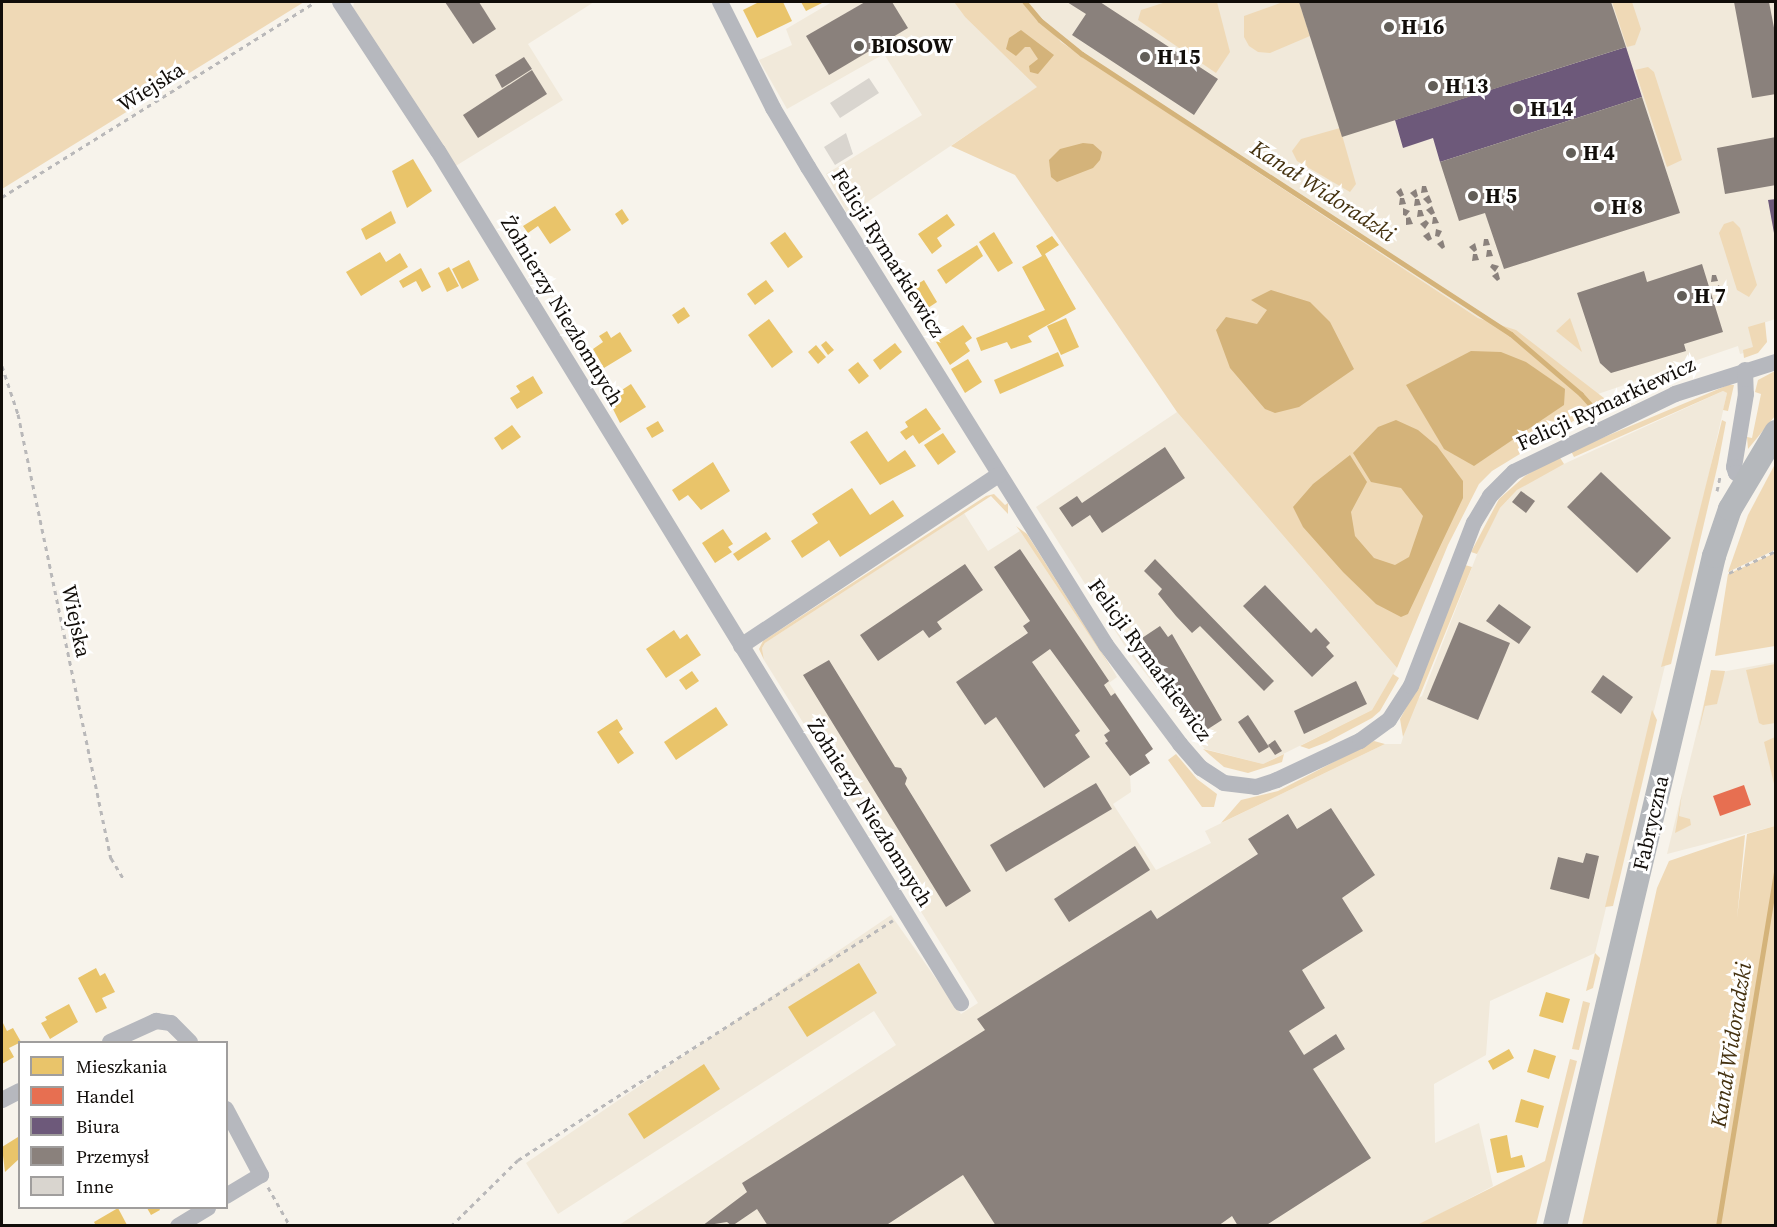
<!DOCTYPE html>
<meta charset="utf-8">
<style>
body{margin:0}
#map{position:relative;width:1777px;height:1227px;overflow:hidden;background:#f7f3eb;font-family:"Source Serif 4",serif}
div>[style]{position:absolute}
.built>*{inset:0;background:#f1e9da}
.green>*{inset:0;background:#efd9b6}
.water>*{inset:0;background:#d4b37a}
.homes>*{inset:0;background:#e9c46a}
.shops>*{inset:0;background:#e76f51}
.offices>*{inset:0;background:#6d597a}
.industry>*{inset:0;background:#8a817c}
.stream>*{height:4.5px;margin:-2.25px;padding:0 2.25px;transform-origin:2.25px;border-radius:2.25px;background:#d4b37a}
.building>*{inset:0;background:#d9d5cf}
.path>*{height:3px;margin-top:-1.5px;transform-origin:0;background:repeating-linear-gradient(90deg,#b9b8b9 0 4.5px,transparent 0 9px)}
.street>*{height:16px;margin:-8px;padding:0 8px;transform-origin:8px;border-radius:8px;background:#b6b8be}
.secondary>*{height:24px;margin:-12px;padding:0 12px;transform-origin:12px;border-radius:12px;background:#b5b8bc}
.dots>*{width:16px;height:16px;translate:-50% -50%;box-sizing:border-box;border:3px solid #fff;border-radius:50%}
span{translate:-50% -50%;white-space:nowrap;text-align:center;line-height:1.15;-webkit-text-stroke:6px #fff;paint-order:stroke}
.poi-label{font-size:21px;color:#110d09;font-weight:700}
.left{translate:0 -50%;text-align:left}
.street-label{font-size:21px;color:#110d09}
.water-label{font-size:22px;color:#44310f;font-style:italic}
.frame{position:absolute;inset:0;border:3px solid #110d09;pointer-events:none}
.legend{position:absolute;left:18px;top:1041px;width:210px;height:168px;box-sizing:border-box;background:#fff;border:2px solid #a09e9d;margin:0;padding:8px 10px;list-style:none;font-size:18px;color:#110d09}
.legend li{display:flex;align-items:center;gap:12px;height:30px}
.legend b{width:30px;border:2px solid #a09e9d}
</style>
<div id="map">
<div class="built">
<div style="clip-path:polygon(354px 2px,594px 2px,528px 44px,563px 100px,454px 167px,353px 8px)"></div>
<div style="clip-path:polygon(832px 2px,954px 2px,965px 17px,1038px 87px,848px 215px,826px 174px,922px 115px,884px 54px,787px 109px,759px 60px,792px 45px,786px 29px)"></div>
<div style="clip-path:polygon(1028px 2px,1775px 2px,1775px 319px,1749px 328px,1755px 350px,1740px 354px,1738px 346px,1595px 395px,1516px 331px,1478px 318px,1061px 42px)"></div>
<div style="clip-path:polygon(1723px 391px,1727px 393px,1680px 604px,1595px 953px,1490px 1001px,1486px 1055px,1434px 1084px,1435px 1143px,1479px 1123px,1493px 1186px,1417px 1226px,619px 1225px,896px 1045px,874px 1011px,558px 1214px,526px 1163px,891px 915px,961px 1014px,978px 1003px,764px 660px,762px 648px,765px 643px,964px 513px,988px 551px,1020px 531px,1117px 677px,1109px 683px,1153px 749px,1145px 755px,1150px 763px,1130px 776px,1131px 792px,1113px 804px,1156px 870px,1211px 843px,1205px 831px,1385px 744px,1401px 744px,1414px 701px,1422px 696px,1483px 539px,1500px 508px,1517px 490px,1542px 474px)"></div>
<div style="clip-path:polygon(1177px 412px,1397px 668px,1372px 710px,1263px 764px,1205px 749px,1128px 651px,1036px 507px)"></div>
<div style="clip-path:polygon(1775px 662px,1775px 826px,1667px 854px,1711px 674px)"></div>
</div>
<div class="green">
<div style="clip-path:polygon(2px 2px,304px 2px,2px 189px)"></div>
<div style="clip-path:polygon(954px 2px,1028px 2px,1061px 42px,1478px 318px,1516px 330px,1613px 405px,1601px 412px,1593px 409px,1492px 471px,1479px 484px,1448px 545px,1397px 668px,1177px 412px,1015px 175px,951px 146px,1037px 87px,965px 17px)"></div>
<div style="clip-path:polygon(1166px 2px,1217px 2px,1230px 52px,1216px 73px,1138px 20px,1141px 10px)"></div>
<div style="clip-path:polygon(1283px 2px,1299px 2px,1310px 36px,1270px 53px,1258px 52px,1249px 46px,1244px 37px,1244px 16px)"></div>
<div style="clip-path:polygon(1612px 2px,1632px 2px,1641px 29px,1635px 45px,1627px 47px)"></div>
<div style="clip-path:polygon(1648px 67px,1654px 72px,1682px 160px,1667px 167px,1635px 70px)"></div>
<div style="clip-path:polygon(1340px 128px,1356px 184px,1350px 192px,1297px 161px,1292px 151px,1301px 139px)"></div>
<div style="clip-path:polygon(1733px 221px,1740px 228px,1757px 285px,1749px 297px,1737px 290px,1719px 233px,1724px 224px)"></div>
<div style="clip-path:polygon(1570px 318px,1582px 352px,1556px 331px)"></div>
<div style="clip-path:polygon(1765px 322px,1767px 342px,1758px 353px,1744px 358px,1743px 350px,1753px 347px,1748px 327px)"></div>
<div style="clip-path:polygon(1775px 371px,1775px 416px,1748px 449px,1747px 437px,1752px 438px,1761px 394px,1755px 392px,1758px 380px)"></div>
<div style="clip-path:polygon(1728px 385px,1734px 385px,1728px 411px,1723px 410px,1727px 393px,1723px 391px,1574px 457px,1571px 451px)"></div>
<div style="clip-path:polygon(1722px 420px,1726px 422px,1718px 464px,1671px 664px,1661px 667px)"></div>
<div style="clip-path:polygon(1559px 456px,1564px 464px,1517px 490px,1500px 508px,1477px 554px,1471px 552px,1499px 499px,1525px 476px)"></div>
<div style="clip-path:polygon(1775px 464px,1775px 550px,1728px 572px,1748px 515px)"></div>
<div style="clip-path:polygon(994px 494px,1005px 505px,1008px 503px,1008px 514px,991px 496px,765px 643px,762px 648px,764px 660px,759px 649px,763px 641px,986px 496px)"></div>
<div style="clip-path:polygon(1016px 526px,1027px 534px,1117px 677px,1020px 531px)"></div>
<div style="clip-path:polygon(1775px 553px,1775px 646px,1715px 656px,1728px 574px)"></div>
<div style="clip-path:polygon(1465px 565px,1472px 567px,1403px 737px,1400px 719px,1418px 686px)"></div>
<div style="clip-path:polygon(1775px 664px,1775px 723px,1763px 725px,1759px 723px,1746px 670px)"></div>
<div style="clip-path:polygon(1711px 670px,1725px 671px,1723px 680px,1717px 704px,1705px 706px,1698px 734px)"></div>
<div style="clip-path:polygon(1393px 674px,1399px 678px,1380px 711px,1372px 718px,1327px 742px,1309px 749px,1300px 746px,1372px 710px)"></div>
<div style="clip-path:polygon(1652px 710px,1657px 720px,1621px 873px,1613px 906px,1605px 907px)"></div>
<div style="clip-path:polygon(1775px 737px,1776px 737px,1775px 788px,1764px 742px)"></div>
<div style="clip-path:polygon(1374px 741px,1385px 744px,1221px 823px,1241px 800px,1278px 791px)"></div>
<div style="clip-path:polygon(1203px 749px,1263px 764px,1284px 754px,1282px 762px,1248px 773px,1224px 767px)"></div>
<div style="clip-path:polygon(1176px 754px,1197px 779px,1217px 794px,1214px 807px,1202px 807px,1168px 760px)"></div>
<div style="clip-path:polygon(1682px 793px,1679px 816px,1690px 819px,1691px 825px,1675px 833px)"></div>
<div style="clip-path:polygon(1775px 826px,1775px 1225px,1582px 1225px,1657px 888px,1669px 861px,1745px 835px,1737px 918px,1747px 834px)"></div>
<div style="clip-path:polygon(1595px 953px,1600px 958px,1593px 988px,1586px 991px)"></div>
<div style="clip-path:polygon(1583px 1001px,1590px 1003px,1579px 1050px,1572px 1049px)"></div>
<div style="clip-path:polygon(1570px 1059px,1577px 1061px,1536px 1225px,1417px 1225px,1545px 1161px)"></div>
</div>
<div class="water">
<div style="clip-path:polygon(1021px 30px,1054px 55px,1038px 74px,1030px 72px,1029px 66px,1038px 59px,1030px 47px,1025px 47px,1016px 56px,1006px 49px,1009px 38px)"></div>
<div style="clip-path:polygon(1083px 143px,1093px 144px,1102px 152px,1100px 160px,1093px 168px,1057px 182px,1051px 177px,1049px 160px,1060px 149px)"></div>
<div style="clip-path:polygon(1271px 290px,1310px 302px,1330px 322px,1354px 369px,1299px 407px,1275px 413px,1265px 409px,1230px 368px,1216px 330px,1226px 317px,1257px 324px,1267px 310px,1251px 300px)"></div>
<div style="clip-path:polygon(1471px 351px,1501px 352px,1526px 362px,1565px 389px,1564px 405px,1474px 466px,1444px 449px,1406px 385px)"></div>
<div style="clip-path:polygon(1396px 420px,1418px 430px,1437px 446px,1463px 481px,1463px 498px,1408px 614px,1401px 617px,1376px 604px,1343px 572px,1303px 527px,1293px 507px,1313px 484px,1350px 455px,1367px 482px,1351px 512px,1355px 536px,1374px 558px,1395px 565px,1409px 557px,1423px 516px,1401px 488px,1371px 482px,1353px 453px,1378px 427px)"></div>
</div>
<div class="homes">
<div style="clip-path:polygon(759px 2px,783px 2px,792px 21px,757px 38px,743px 10px)"></div>
<div style="clip-path:polygon(801px 2px,824px 2px,806px 11px)"></div>
<div style="clip-path:polygon(413px 159px,432px 191px,407px 208px,392px 171px)"></div>
<div style="clip-path:polygon(555px 206px,571px 230px,550px 244px,538px 226px,528px 233px,523px 226px)"></div>
<div style="clip-path:polygon(622px 209px,629px 220px,622px 225px,615px 214px)"></div>
<div style="clip-path:polygon(391px 211px,396px 223px,366px 240px,361px 229px)"></div>
<div style="clip-path:polygon(947px 214px,955px 225px,937px 238px,942px 246px,932px 254px,918px 234px)"></div>
<div style="clip-path:polygon(785px 232px,803px 257px,788px 268px,770px 243px)"></div>
<div style="clip-path:polygon(994px 232px,1013px 263px,998px 272px,979px 242px)"></div>
<div style="clip-path:polygon(1052px 236px,1059px 245px,1045px 254px,1076px 309px,1028px 336px,1032px 342px,1011px 349px,1007px 342px,981px 351px,976px 338px,1045px 310px,1022px 267px,1042px 256px,1036px 246px)"></div>
<div style="clip-path:polygon(977px 245px,983px 256px,946px 284px,937px 270px)"></div>
<div style="clip-path:polygon(380px 252px,386px 262px,400px 253px,408px 267px,361px 296px,346px 272px)"></div>
<div style="clip-path:polygon(469px 260px,479px 280px,462px 289px,452px 269px)"></div>
<div style="clip-path:polygon(449px 267px,459px 286px,447px 292px,438px 273px)"></div>
<div style="clip-path:polygon(421px 268px,431px 287px,422px 292px,416px 281px,403px 288px,399px 281px)"></div>
<div style="clip-path:polygon(766px 280px,774px 291px,755px 305px,747px 294px)"></div>
<div style="clip-path:polygon(924px 280px,937px 302px,919px 314px,905px 292px)"></div>
<div style="clip-path:polygon(684px 307px,690px 316px,678px 324px,672px 315px)"></div>
<div style="clip-path:polygon(1066px 318px,1079px 347px,1061px 355px,1047px 326px)"></div>
<div style="clip-path:polygon(769px 319px,793px 352px,772px 368px,748px 335px)"></div>
<div style="clip-path:polygon(963px 325px,972px 338px,965px 343px,970px 351px,950px 365px,936px 342px)"></div>
<div style="clip-path:polygon(607px 331px,611px 338px,620px 332px,632px 351px,604px 368px,593px 349px,603px 342px,599px 336px)"></div>
<div style="clip-path:polygon(826px 341px,834px 350px,828px 355px,821px 345px)"></div>
<div style="clip-path:polygon(895px 343px,902px 352px,880px 370px,873px 360px)"></div>
<div style="clip-path:polygon(816px 345px,826px 357px,818px 364px,808px 352px)"></div>
<div style="clip-path:polygon(1058px 352px,1064px 366px,1000px 394px,994px 380px)"></div>
<div style="clip-path:polygon(968px 359px,982px 382px,965px 393px,951px 369px)"></div>
<div style="clip-path:polygon(858px 362px,869px 376px,859px 384px,848px 370px)"></div>
<div style="clip-path:polygon(533px 376px,543px 393px,517px 409px,510px 398px,520px 392px,516px 386px)"></div>
<div style="clip-path:polygon(631px 384px,646px 407px,620px 423px,608px 399px)"></div>
<div style="clip-path:polygon(926px 408px,941px 429px,919px 444px,913px 435px,906px 440px,900px 432px,908px 427px,905px 422px)"></div>
<div style="clip-path:polygon(658px 421px,664px 431px,652px 438px,646px 428px)"></div>
<div style="clip-path:polygon(512px 425px,521px 437px,502px 450px,494px 438px)"></div>
<div style="clip-path:polygon(867px 431px,888px 462px,905px 450px,916px 466px,880px 485px,850px 442px)"></div>
<div style="clip-path:polygon(943px 433px,956px 452px,938px 465px,924px 445px)"></div>
<div style="clip-path:polygon(713px 462px,730px 491px,701px 510px,688px 495px,679px 501px,672px 490px)"></div>
<div style="clip-path:polygon(852px 488px,870px 515px,893px 500px,904px 516px,840px 557px,829px 540px,802px 558px,791px 541px,818px 523px,812px 514px)"></div>
<div style="clip-path:polygon(723px 529px,733px 544px,728px 547px,732px 552px,715px 563px,702px 543px)"></div>
<div style="clip-path:polygon(766px 532px,771px 539px,738px 561px,733px 554px)"></div>
<div style="clip-path:polygon(674px 630px,680px 639px,687px 634px,701px 655px,666px 678px,646px 649px)"></div>
<div style="clip-path:polygon(692px 671px,699px 681px,686px 690px,679px 680px)"></div>
<div style="clip-path:polygon(716px 707px,728px 725px,676px 760px,664px 742px)"></div>
<div style="clip-path:polygon(617px 719px,623px 729px,619px 732px,634px 753px,618px 764px,597px 732px)"></div>
<div style="clip-path:polygon(859px 963px,877px 993px,807px 1037px,788px 1007px)"></div>
<div style="clip-path:polygon(96px 968px,100px 976px,105px 973px,115px 992px,102px 998px,107px 1008px,96px 1013px,78px 978px)"></div>
<div style="clip-path:polygon(1546px 992px,1570px 999px,1563px 1023px,1539px 1016px)"></div>
<div style="clip-path:polygon(69px 1004px,78px 1022px,50px 1039px,41px 1023px,47px 1020px,45px 1017px)"></div>
<div style="clip-path:polygon(2px 1021px,7px 1031px,13px 1028px,21px 1042px,9px 1048px,14px 1057px,2px 1064px)"></div>
<div style="clip-path:polygon(1509px 1049px,1514px 1058px,1493px 1070px,1488px 1061px)"></div>
<div style="clip-path:polygon(1534px 1049px,1556px 1056px,1549px 1079px,1527px 1072px)"></div>
<div style="clip-path:polygon(704px 1064px,720px 1089px,644px 1139px,628px 1114px)"></div>
<div style="clip-path:polygon(1521px 1099px,1544px 1106px,1538px 1128px,1515px 1122px)"></div>
<div style="clip-path:polygon(1507px 1135px,1511px 1158px,1522px 1155px,1525px 1167px,1497px 1173px,1490px 1139px)"></div>
<div style="clip-path:polygon(18px 1137px,20px 1158px,5px 1172px,2px 1147px)"></div>
<div style="clip-path:polygon(118px 1208px,127px 1225px,96px 1226px,94px 1222px)"></div>
<div style="clip-path:polygon(147px 1208px,159px 1208px,160px 1210px,151px 1215px)"></div>
</div>
<div class="shops">
<div style="clip-path:polygon(1744px 785px,1751px 805px,1720px 816px,1713px 796px)"></div>
</div>
<div class="offices">
<div style="clip-path:polygon(1626px 47px,1642px 97px,1440px 162px,1433px 138px,1403px 148px,1395px 120px)"></div>
<div style="clip-path:polygon(1776px 199px,1776px 233px,1774px 233px,1768px 200px)"></div>
</div>
<div class="industry">
<div style="clip-path:polygon(445px 2px,479px 2px,496px 29px,473px 44px)"></div>
<div style="clip-path:polygon(865px 2px,892px 2px,908px 28px,829px 75px,806px 36px)"></div>
<div style="clip-path:polygon(1067px 2px,1100px 2px,1218px 79px,1194px 115px,1072px 35px,1086px 14px)"></div>
<div style="clip-path:polygon(1299px 2px,1611px 2px,1626px 47px,1342px 137px)"></div>
<div style="clip-path:polygon(1734px 2px,1769px 2px,1776px 38px,1776px 94px,1752px 98px)"></div>
<div style="clip-path:polygon(524px 57px,532px 69px,502px 88px,495px 75px)"></div>
<div style="clip-path:polygon(532px 70px,547px 94px,478px 138px,463px 115px)"></div>
<div style="clip-path:polygon(1642px 97px,1680px 213px,1504px 269px,1485px 213px,1459px 221px,1440px 162px)"></div>
<div style="clip-path:polygon(1776px 137px,1776px 185px,1725px 194px,1717px 148px)"></div>
<div style="clip-path:polygon(1422px 186px,1426px 186px,1428px 192px,1421px 193px)"></div>
<div style="clip-path:polygon(1401px 188px,1404px 195px,1400px 197px,1396px 192px)"></div>
<div style="clip-path:polygon(1416px 189px,1418px 196px,1415px 198px,1410px 193px)"></div>
<div style="clip-path:polygon(1429px 195px,1432px 202px,1428px 204px,1423px 199px)"></div>
<div style="clip-path:polygon(1400px 198px,1404px 198px,1406px 204px,1399px 205px)"></div>
<div style="clip-path:polygon(1415px 199px,1419px 199px,1421px 205px,1414px 206px)"></div>
<div style="clip-path:polygon(1432px 206px,1435px 213px,1431px 215px,1426px 210px)"></div>
<div style="clip-path:polygon(1403px 208px,1410px 211px,1406px 216px,1403px 215px)"></div>
<div style="clip-path:polygon(1418px 210px,1422px 210px,1424px 216px,1417px 217px)"></div>
<div style="clip-path:polygon(1410px 217px,1413px 224px,1406px 225px,1406px 218px)"></div>
<div style="clip-path:polygon(1433px 217px,1436px 217px,1439px 223px,1432px 224px)"></div>
<div style="clip-path:polygon(1426px 220px,1429px 223px,1425px 229px,1420px 224px)"></div>
<div style="clip-path:polygon(1436px 229px,1442px 231px,1439px 237px,1435px 236px)"></div>
<div style="clip-path:polygon(1429px 232px,1432px 239px,1428px 241px,1423px 236px)"></div>
<div style="clip-path:polygon(1484px 239px,1488px 239px,1490px 245px,1483px 246px)"></div>
<div style="clip-path:polygon(1443px 240px,1445px 247px,1442px 249px,1437px 244px)"></div>
<div style="clip-path:polygon(1475px 243px,1477px 250px,1474px 252px,1469px 247px)"></div>
<div style="clip-path:polygon(1487px 250px,1491px 250px,1493px 256px,1486px 257px)"></div>
<div style="clip-path:polygon(1473px 254px,1477px 254px,1479px 260px,1472px 261px)"></div>
<div style="clip-path:polygon(1492px 264px,1499px 266px,1495px 272px,1490px 267px)"></div>
<div style="clip-path:polygon(1702px 264px,1723px 332px,1684px 344px,1686px 351px,1611px 373px,1600px 363px,1577px 293px,1644px 271px,1647px 282px)"></div>
<div style="clip-path:polygon(1498px 272px,1500px 279px,1497px 281px,1492px 276px)"></div>
<div style="clip-path:polygon(1712px 275px,1716px 275px,1718px 281px,1711px 282px)"></div>
<div style="clip-path:polygon(1719px 285px,1721px 292px,1718px 294px,1713px 289px)"></div>
<div style="clip-path:polygon(1165px 447px,1185px 478px,1102px 533px,1090px 515px,1072px 527px,1059px 508px,1077px 496px,1082px 503px)"></div>
<div style="clip-path:polygon(1601px 472px,1671px 538px,1637px 573px,1567px 507px)"></div>
<div style="clip-path:polygon(1521px 491px,1535px 501px,1526px 513px,1512px 502px)"></div>
<div style="clip-path:polygon(1020px 549px,1109px 681px,1104px 685px,1111px 696px,1115px 693px,1153px 749px,1145px 755px,1150px 763px,1130px 776px,1105px 743px,1108px 741px,1104px 735px,1110px 731px,1050px 649px,1032px 662px,1080px 731px,1075px 735px,1090px 757px,1044px 788px,996px 717px,985px 725px,956px 682px,1028px 633px,1023px 626px,1030px 621px,994px 567px)"></div>
<div style="clip-path:polygon(1155px 559px,1274px 681px,1264px 691px,1200px 626px,1192px 633px,1176px 616px,1158px 594px,1162px 589px,1144px 571px)"></div>
<div style="clip-path:polygon(965px 564px,983px 590px,937px 622px,942px 629px,929px 638px,923px 630px,878px 661px,860px 635px)"></div>
<div style="clip-path:polygon(1265px 585px,1311px 633px,1316px 628px,1330px 643px,1326px 647px,1334px 656px,1312px 677px,1243px 606px)"></div>
<div style="clip-path:polygon(1499px 604px,1531px 627px,1519px 644px,1486px 621px)"></div>
<div style="clip-path:polygon(1459px 622px,1510px 643px,1478px 720px,1427px 699px)"></div>
<div style="clip-path:polygon(1160px 626px,1168px 637px,1172px 634px,1222px 720px,1205px 731px,1142px 638px)"></div>
<div style="clip-path:polygon(829px 660px,895px 767px,901px 768px,907px 778px,905px 784px,971px 891px,946px 907px,803px 675px)"></div>
<div style="clip-path:polygon(1603px 675px,1633px 697px,1621px 714px,1591px 692px)"></div>
<div style="clip-path:polygon(1356px 681px,1367px 704px,1304px 734px,1294px 711px)"></div>
<div style="clip-path:polygon(1248px 715px,1269px 747px,1259px 753px,1238px 722px)"></div>
<div style="clip-path:polygon(1275px 740px,1282px 751px,1275px 755px,1268px 745px)"></div>
<div style="clip-path:polygon(1096px 783px,1112px 809px,1006px 872px,990px 845px)"></div>
<div style="clip-path:polygon(1331px 808px,1375px 875px,1342px 898px,1363px 931px,1302px 970px,1325px 1008px,1289px 1031px,1304px 1055px,1336px 1034px,1345px 1049px,1313px 1069px,1371px 1158px,1265px 1226px,1238px 1226px,1232px 1216px,1218px 1226px,996px 1226px,963px 1175px,885px 1226px,768px 1226px,757px 1209px,732px 1226px,727px 1222px,702px 1226px,747px 1192px,742px 1183px,985px 1030px,977px 1019px,1151px 910px,1157px 919px,1258px 854px,1248px 839px,1288px 814px,1297px 829px)"></div>
<div style="clip-path:polygon(1135px 846px,1150px 870px,1069px 922px,1054px 899px)"></div>
<div style="clip-path:polygon(1586px 853px,1599px 856px,1589px 899px,1550px 889px,1558px 857px,1583px 863px)"></div>
</div>
<div class="stream">
<div style="left:1025px;top:2px;width:23px;rotate:50deg"></div>
<div style="left:1040px;top:20px;width:54px;rotate:39deg"></div>
<div style="left:1082px;top:54px;width:512px;rotate:33.13deg"></div>
<div style="left:1511px;top:334px;width:92px;rotate:40.6deg"></div>
<div style="left:1581px;top:394px;width:27px;rotate:48deg"></div>
<div style="left:1718px;top:1226px;width:361px;rotate:-80.7deg"></div>
</div>
<div class="building">
<div style="clip-path:polygon(869px 78px,879px 93px,840px 118px,830px 103px)"></div>
<div style="clip-path:polygon(846px 133px,853px 154px,835px 165px,824px 147px)"></div>
</div>
<div class="path">
<div style="left:2px;top:197px;width:369px;rotate:-31.9deg"></div>
<div style="left:2px;top:366px;width:51px;rotate:71.6deg"></div>
<div style="left:18px;top:414px;width:454px;rotate:78.2deg"></div>
<div style="left:111px;top:858px;width:26px;rotate:59deg"></div>
<div style="left:1717px;top:491px;width:14px;rotate:-78deg"></div>
<div style="left:1729px;top:573px;width:52px;rotate:-25.1deg"></div>
<div style="left:268px;top:1187px;width:45px;rotate:60.6deg"></div>
<div style="left:451px;top:1226px;width:94px;rotate:-44.6deg"></div>
<div style="left:518px;top:1160px;width:445px;rotate:-32.6deg"></div>
</div>
<div class="street">
<div style="left:340px;top:2px;width:178px;rotate:56.7deg"></div>
<div style="left:438px;top:151px;width:1000px;rotate:58.46deg"></div>
<div style="left:720px;top:2px;width:119px;rotate:63.4deg"></div>
<div style="left:773px;top:108px;width:69px;rotate:59.3deg"></div>
<div style="left:808px;top:167px;width:563px;rotate:58.06deg"></div>
<div style="left:1106px;top:645px;width:124px;rotate:53.2deg"></div>
<div style="left:1180px;top:744px;width:32px;rotate:49deg"></div>
<div style="left:1201px;top:768px;width:27px;rotate:33deg"></div>
<div style="left:1224px;top:783px;width:32px;rotate:7deg"></div>
<div style="left:1256px;top:787px;width:22px;rotate:-18deg"></div>
<div style="left:1277px;top:780px;width:92px;rotate:-25.2deg"></div>
<div style="left:1360px;top:741px;width:36px;rotate:-36deg"></div>
<div style="left:1389px;top:720px;width:40px;rotate:-57.1deg"></div>
<div style="left:1411px;top:686px;width:175px;rotate:-68.9deg"></div>
<div style="left:1474px;top:523px;width:31px;rotate:-59deg"></div>
<div style="left:1490px;top:496px;width:34px;rotate:-45deg"></div>
<div style="left:1514px;top:472px;width:179px;rotate:-25.8deg"></div>
<div style="left:1675px;top:394px;width:106px;rotate:-17.6deg"></div>
<div style="left:1745px;top:370px;width:24px;rotate:88deg"></div>
<div style="left:1746px;top:394px;width:74px;rotate:99.3deg"></div>
<div style="left:1734px;top:467px;width:6px;rotate:72deg"></div>
<div style="left:1736px;top:473px;width:11px;rotate:27deg"></div>
<div style="left:741px;top:646px;width:309px;rotate:-33.6deg"></div>
<div style="left:110px;top:1042px;width:51px;rotate:-24.5deg"></div>
<div style="left:156px;top:1021px;width:15px;rotate:8deg"></div>
<div style="left:171px;top:1023px;width:27px;rotate:45deg"></div>
<div style="left:2px;top:1100px;width:20px;rotate:-27deg"></div>
<div style="left:226px;top:1109px;width:75px;rotate:62.1deg"></div>
<div style="left:261px;top:1175px;width:41px;rotate:149deg"></div>
<div style="left:178px;top:1226px;width:35px;rotate:-31deg"></div>
</div>
<div class="secondary">
<div style="left:1555px;top:1226px;width:689px;rotate:-76.65deg"></div>
<div style="left:1714px;top:556px;width:50px;rotate:-71.2deg"></div>
<div style="left:1730px;top:509px;width:90px;rotate:-59.1deg"></div>
</div>
<div class="dots">
<div style="left:1389px;top:27px;background:#625e58"></div>
<div style="left:859px;top:46px;background:#625e58"></div>
<div style="left:1145px;top:57px;background:#625e58"></div>
<div style="left:1433px;top:86px;background:#625e58"></div>
<div style="left:1518px;top:109px;background:#625e58"></div>
<div style="left:1571px;top:153px;background:#625e58"></div>
<div style="left:1473px;top:196px;background:#625e58"></div>
<div style="left:1599px;top:207px;background:#625e58"></div>
<div style="left:1682px;top:296px;background:#625e58"></div>
</div>
<div class="poi-label">
<span class="left" style="left:1401px;top:27px">H 16</span>
<span class="left" style="left:871px;top:46px">BIOSOW</span>
<span class="left" style="left:1157px;top:57px">H 15</span>
<span class="left" style="left:1445px;top:86px">H 13</span>
<span class="left" style="left:1530px;top:109px">H 14</span>
<span class="left" style="left:1583px;top:153px">H 4</span>
<span class="left" style="left:1485px;top:196px">H 5</span>
<span class="left" style="left:1611px;top:207px">H 8</span>
<span class="left" style="left:1694px;top:296px">H 7</span>
</div>
<div class="street-label">
<span style="left:151px;top:87px;rotate:-32deg">Wiejska</span>
<span style="left:888px;top:253px;rotate:58deg">Felicji Rymarkiewicz</span>
<span style="left:562px;top:311px;rotate:59deg">Żołnierzy Niezłomnych</span>
<span style="left:1606px;top:404px;rotate:-25deg">Felicji Rymarkiewicz</span>
<span style="left:76px;top:621px;rotate:78deg">Wiejska</span>
<span style="left:1150px;top:660px;rotate:54deg">Felicji Rymarkiewicz</span>
<span style="left:870px;top:813px;rotate:58deg">Żołnierzy Niezłomnych</span>
<span style="left:1651px;top:823px;rotate:-77deg">Fabryczna</span>
</div>
<div class="water-label">
<span style="left:1323px;top:191px;rotate:33deg">Kanał Widoradzki</span>
<span style="left:1731px;top:1045px;rotate:-81deg">Kanał Widoradzki</span>
</div>
<div class="frame"></div>
<ul class="legend">
<li><b style="height:16px;background:#e9c46a"></b>Mieszkania</li>
<li><b style="height:16px;background:#e76f51"></b>Handel</li>
<li><b style="height:16px;background:#6d597a"></b>Biura</li>
<li><b style="height:16px;background:#8a817c"></b>Przemysł</li>
<li><b style="height:16px;background:#d9d5cf"></b>Inne</li>
</ul>
</div>
